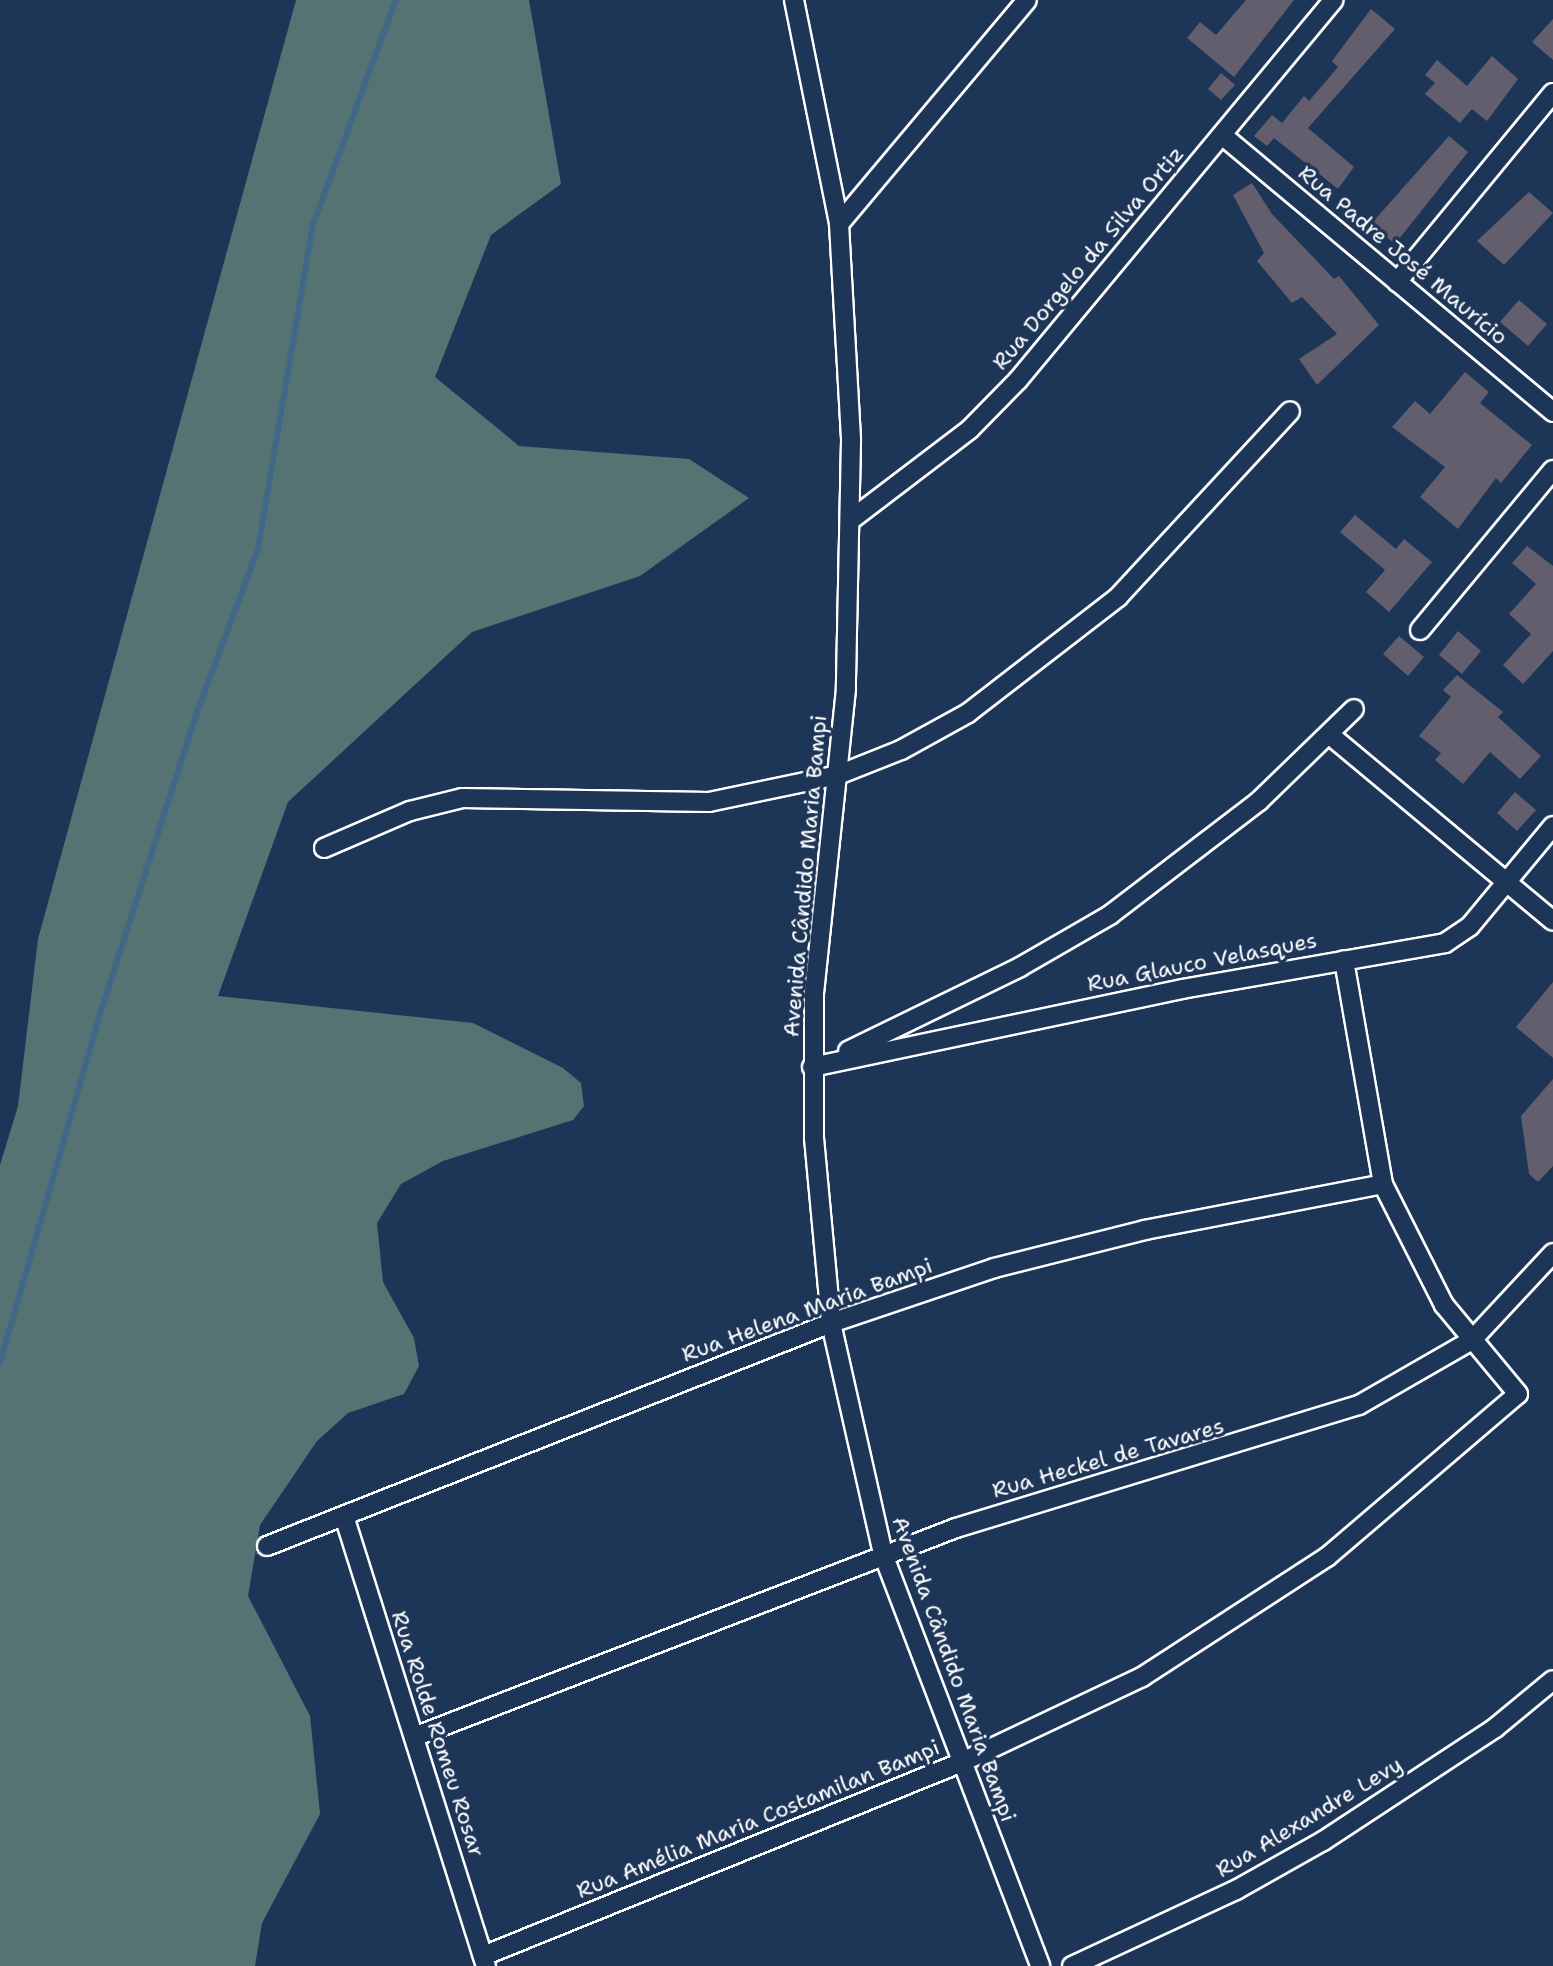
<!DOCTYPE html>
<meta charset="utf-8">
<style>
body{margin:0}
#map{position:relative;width:1553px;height:1966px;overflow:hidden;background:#1d3557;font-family:"Shantell Sans",sans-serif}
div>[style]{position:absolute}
.green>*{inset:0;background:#557372}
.stream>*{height:6px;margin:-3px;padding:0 3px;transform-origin:3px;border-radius:3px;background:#406887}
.building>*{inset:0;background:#625e6d}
.roads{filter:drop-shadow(2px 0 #fff) drop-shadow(-2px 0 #fff) drop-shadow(0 2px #fff) drop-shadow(0 -2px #fff)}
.street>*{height:18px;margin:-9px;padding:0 9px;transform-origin:9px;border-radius:9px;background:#1d3557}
span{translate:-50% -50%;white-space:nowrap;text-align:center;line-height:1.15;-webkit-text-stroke:7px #1d3557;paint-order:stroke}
.street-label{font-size:22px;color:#fff}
</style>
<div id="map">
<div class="green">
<div style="clip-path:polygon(296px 0,529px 0,561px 184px,491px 235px,435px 377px,519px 446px,689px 459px,749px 498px,640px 576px,472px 632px,288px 802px,218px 996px,473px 1023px,563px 1068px,581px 1083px,584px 1106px,573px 1120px,443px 1161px,401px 1184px,377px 1223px,383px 1282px,414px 1338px,419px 1366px,404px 1394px,348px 1413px,317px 1441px,260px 1525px,248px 1596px,310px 1716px,320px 1814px,262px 1923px,255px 1966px,0 1966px,0 1165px,18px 1106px,38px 939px)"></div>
</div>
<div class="stream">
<div style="left:0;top:1363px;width:366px;rotate:-74deg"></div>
<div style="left:101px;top:1011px;width:314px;rotate:-72.2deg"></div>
<div style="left:197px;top:712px;width:174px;rotate:-69.5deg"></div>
<div style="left:258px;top:549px;width:329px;rotate:-80.4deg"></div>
<div style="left:313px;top:225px;width:240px;rotate:-69.8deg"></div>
</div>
<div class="building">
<div style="clip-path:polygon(1246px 0,1294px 0,1234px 77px,1187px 38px,1200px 22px,1216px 35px)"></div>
<div style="clip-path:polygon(1371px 9px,1395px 29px,1308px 128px,1354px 167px,1338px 189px,1274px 138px,1267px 146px,1254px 136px,1272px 115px,1282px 123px,1304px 96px,1309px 101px,1338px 67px,1332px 61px)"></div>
<div style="clip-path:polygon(1553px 19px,1553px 60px,1532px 42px)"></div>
<div style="clip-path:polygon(1492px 56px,1518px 79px,1487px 121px,1472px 109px,1460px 123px,1425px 94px,1435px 83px,1425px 75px,1437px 60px,1467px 86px)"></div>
<div style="clip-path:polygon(1221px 73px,1235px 85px,1221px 100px,1208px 89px)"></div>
<div style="clip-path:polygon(1449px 136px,1468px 152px,1395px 244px,1371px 224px)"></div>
<div style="clip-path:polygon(1252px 183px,1272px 214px,1334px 279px,1339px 276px,1379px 325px,1317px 385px,1299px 359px,1337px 334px,1302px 297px,1292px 303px,1257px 261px,1264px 253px,1233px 195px)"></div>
<div style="clip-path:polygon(1529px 192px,1553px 213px,1504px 265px,1477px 241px)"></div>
<div style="clip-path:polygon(1519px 300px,1547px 324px,1528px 346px,1500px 322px)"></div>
<div style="clip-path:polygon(1465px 372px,1489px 392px,1480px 403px,1532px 445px,1501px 483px,1496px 478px,1458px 529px,1420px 497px,1445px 467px,1392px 427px,1415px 401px,1430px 414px)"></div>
<div style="clip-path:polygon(1355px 515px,1396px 549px,1404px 539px,1432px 562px,1389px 612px,1366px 592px,1385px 570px,1340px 532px)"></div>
<div style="clip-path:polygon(1527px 546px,1553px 566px,1553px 651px,1523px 684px,1503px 665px,1531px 634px,1509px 614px,1536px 584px,1512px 563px)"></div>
<div style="clip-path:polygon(1458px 631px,1481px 651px,1462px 674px,1439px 655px)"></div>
<div style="clip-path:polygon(1399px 636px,1424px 657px,1408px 676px,1383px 654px)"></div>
<div style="clip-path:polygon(1457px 675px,1503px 712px,1498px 717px,1541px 756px,1520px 779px,1490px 752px,1463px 784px,1435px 760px,1441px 753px,1419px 736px,1451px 697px,1443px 690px)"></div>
<div style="clip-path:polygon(1515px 792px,1536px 810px,1517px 831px,1497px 813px)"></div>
<div style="clip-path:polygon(1553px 982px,1553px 1058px,1516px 1027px)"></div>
<div style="clip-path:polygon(1553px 1079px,1553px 1166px,1538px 1182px,1529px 1174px,1521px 1116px)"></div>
</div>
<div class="roads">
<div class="street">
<div style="left:794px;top:0;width:228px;rotate:78.6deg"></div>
<div style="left:839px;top:224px;width:217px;rotate:86.8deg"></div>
<div style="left:851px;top:441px;width:248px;rotate:91.2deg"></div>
<div style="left:846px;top:689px;width:305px;rotate:96deg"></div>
<div style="left:814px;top:992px;width:146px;rotate:90deg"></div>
<div style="left:814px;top:1138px;width:186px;rotate:84.7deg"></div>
<div style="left:831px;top:1323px;width:237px;rotate:77.3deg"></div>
<div style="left:883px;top:1554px;width:441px;rotate:69.1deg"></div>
<div style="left:1222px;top:135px;width:432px;rotate:39.9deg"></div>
<div style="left:839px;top:224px;width:292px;rotate:-50deg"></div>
<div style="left:1397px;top:282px;width:245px;rotate:-50.5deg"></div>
<div style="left:852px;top:519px;width:148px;rotate:-37.3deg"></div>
<div style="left:970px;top:429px;width:69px;rotate:-45.6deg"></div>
<div style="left:1018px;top:380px;width:494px;rotate:-50.3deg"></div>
<div style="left:1420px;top:630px;width:208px;rotate:-50.3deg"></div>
<div style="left:1330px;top:735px;width:290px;rotate:39.8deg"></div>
<div style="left:324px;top:848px;width:94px;rotate:-23.3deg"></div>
<div style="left:410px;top:811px;width:54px;rotate:-14deg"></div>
<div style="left:462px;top:798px;width:247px;rotate:0.9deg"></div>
<div style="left:709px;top:802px;width:132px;rotate:-11.8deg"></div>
<div style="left:838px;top:775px;width:68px;rotate:-21.6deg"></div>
<div style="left:901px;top:750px;width:77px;rotate:-28.9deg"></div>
<div style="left:968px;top:713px;width:190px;rotate:-37.7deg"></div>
<div style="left:1118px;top:597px;width:253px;rotate:-47.2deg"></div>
<div style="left:848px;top:1051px;width:191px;rotate:-26deg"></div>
<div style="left:1020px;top:967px;width:104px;rotate:-30deg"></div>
<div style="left:1110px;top:915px;width:188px;rotate:-37.4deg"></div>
<div style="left:1259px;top:801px;width:132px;rotate:-44.1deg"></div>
<div style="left:812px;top:1067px;width:378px;rotate:-11.9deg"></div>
<div style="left:1182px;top:989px;width:267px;rotate:-9.9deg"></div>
<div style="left:1445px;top:943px;width:30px;rotate:-34deg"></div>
<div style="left:1470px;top:926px;width:130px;rotate:-50.3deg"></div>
<div style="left:344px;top:1516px;width:472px;rotate:72.5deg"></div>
<div style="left:267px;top:1546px;width:606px;rotate:-21.57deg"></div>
<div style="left:831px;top:1323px;width:172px;rotate:-18.6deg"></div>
<div style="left:994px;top:1268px;width:156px;rotate:-14.1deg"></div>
<div style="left:1145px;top:1230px;width:242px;rotate:-10.9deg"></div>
<div style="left:414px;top:1737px;width:581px;rotate:-21.09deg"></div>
<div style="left:956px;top:1528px;width:421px;rotate:-17deg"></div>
<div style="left:1359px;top:1405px;width:130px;rotate:-29.9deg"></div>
<div style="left:1472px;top:1340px;width:119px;rotate:-47deg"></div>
<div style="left:483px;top:1956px;width:515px;rotate:-22.03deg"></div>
<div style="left:960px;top:1763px;width:201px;rotate:-25.3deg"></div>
<div style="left:1142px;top:1677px;width:221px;rotate:-33deg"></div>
<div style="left:1327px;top:1557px;width:251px;rotate:-40.5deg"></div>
<div style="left:1518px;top:1394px;width:116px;rotate:-129.7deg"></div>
<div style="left:1444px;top:1305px;width:136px;rotate:-116.8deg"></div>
<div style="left:1383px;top:1184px;width:227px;rotate:-99.9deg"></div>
<div style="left:1072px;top:1966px;width:181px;rotate:-24.9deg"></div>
<div style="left:1236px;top:1890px;width:100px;rotate:-29.4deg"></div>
<div style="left:1323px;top:1841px;width:206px;rotate:-33.3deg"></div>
<div style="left:1495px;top:1728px;width:75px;rotate:-39.6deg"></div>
</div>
</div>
<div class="street-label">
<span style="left:1403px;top:255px;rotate:40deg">Rua Padre José Maurício</span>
<span style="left:1088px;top:258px;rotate:-50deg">Rua Dorgelo da Silva Ortiz</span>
<span style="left:805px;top:876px;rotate:-85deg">Avenida Cândido Maria Bampi</span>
<span style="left:1202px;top:962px;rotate:-11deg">Rua Glauco Velasques</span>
<span style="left:807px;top:1310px;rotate:-20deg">Rua Helena Maria Bampi</span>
<span style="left:1108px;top:1458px;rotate:-16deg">Rua Heckel de Tavares</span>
<span style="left:954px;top:1669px;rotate:70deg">Avenida Cândido Maria Bampi</span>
<span style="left:438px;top:1734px;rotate:72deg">Rua Rolde Romeu Rosar</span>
<span style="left:1309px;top:1817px;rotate:-31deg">Rua Alexandre Levy</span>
<span style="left:758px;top:1819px;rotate:-22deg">Rua Amélia Maria Costamilan Bampi</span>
</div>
</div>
